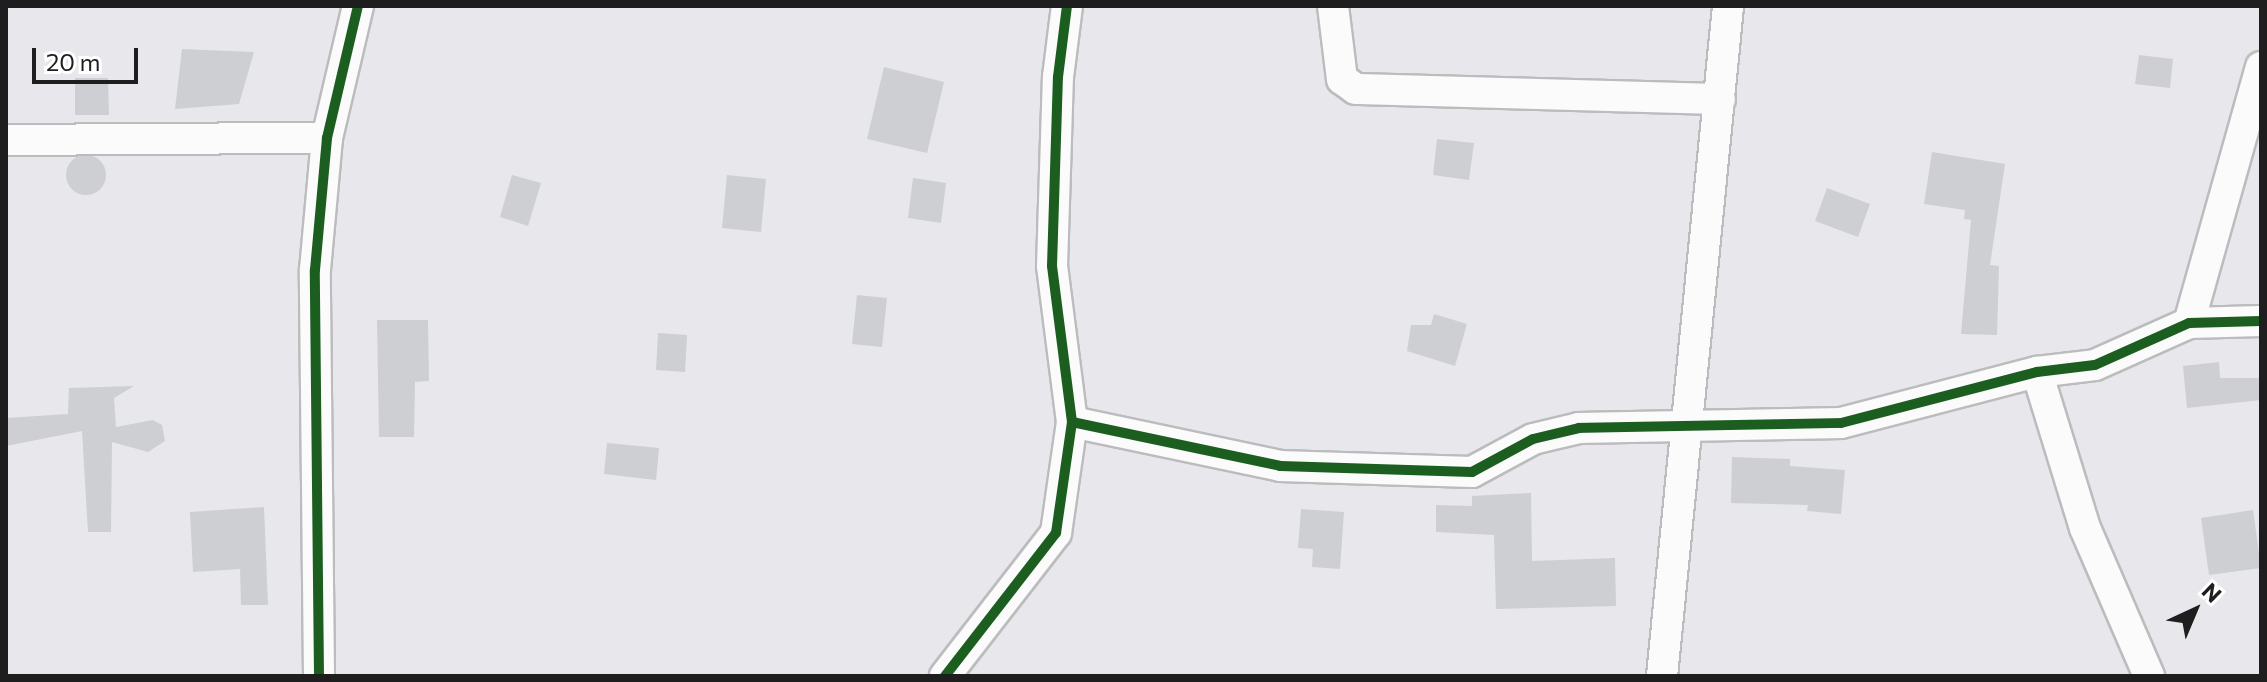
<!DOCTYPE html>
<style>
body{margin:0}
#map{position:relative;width:2267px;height:682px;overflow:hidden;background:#e7e7ec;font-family:Commissioner,sans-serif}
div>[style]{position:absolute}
.building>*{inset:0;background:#cecfd3}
.round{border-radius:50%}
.roads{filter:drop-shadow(2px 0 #bcbcbe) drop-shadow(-2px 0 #bcbcbe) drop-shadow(0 2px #bcbcbe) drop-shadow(0 -2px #bcbcbe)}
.minor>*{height:30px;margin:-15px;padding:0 15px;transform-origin:15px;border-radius:15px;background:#fbfbfc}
.cycleway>*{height:10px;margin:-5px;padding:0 5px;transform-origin:5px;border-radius:5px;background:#1b5e20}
span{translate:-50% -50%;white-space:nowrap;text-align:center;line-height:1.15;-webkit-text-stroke:8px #fff;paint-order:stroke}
.frame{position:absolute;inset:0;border:8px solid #1e1e1e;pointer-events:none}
.north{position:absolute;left:2155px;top:570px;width:80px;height:80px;-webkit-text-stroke:6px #fff;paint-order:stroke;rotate:44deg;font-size:22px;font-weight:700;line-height:32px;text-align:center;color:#1e1e1e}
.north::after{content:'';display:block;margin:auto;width:28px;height:36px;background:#1e1e1e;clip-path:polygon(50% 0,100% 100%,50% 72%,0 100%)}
.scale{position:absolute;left:32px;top:48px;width:106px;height:36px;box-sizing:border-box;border:4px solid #1e1e1e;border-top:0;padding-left:10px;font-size:24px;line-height:28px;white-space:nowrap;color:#1e1e1e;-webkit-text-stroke:6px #fff;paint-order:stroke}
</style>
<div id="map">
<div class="building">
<div style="clip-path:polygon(182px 49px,254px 52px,239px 104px,175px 109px)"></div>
<div style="clip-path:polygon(2139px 55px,2173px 59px,2170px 88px,2135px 84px)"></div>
<div style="clip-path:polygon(884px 67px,944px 82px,927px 153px,867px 139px)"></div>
<div style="clip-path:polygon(75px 78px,108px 78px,109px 115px,75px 115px)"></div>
<div style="clip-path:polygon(1437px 139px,1474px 143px,1469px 180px,1433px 175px)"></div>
<div style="clip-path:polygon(1932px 152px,2005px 164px,1990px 265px,1999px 266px,1997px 335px,1961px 334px,1971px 220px,1964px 219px,1965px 210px,1924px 204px)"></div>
<div class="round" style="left:66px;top:155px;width:40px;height:40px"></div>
<div style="clip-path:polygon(512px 175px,541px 183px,528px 226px,500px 217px)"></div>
<div style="clip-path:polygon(727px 175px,766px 179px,761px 232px,722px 228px)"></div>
<div style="clip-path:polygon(913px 178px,946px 183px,941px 223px,908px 218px)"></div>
<div style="clip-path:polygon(1827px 188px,1870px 204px,1858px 237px,1815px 221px)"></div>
<div style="clip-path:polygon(857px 295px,887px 298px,882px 347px,852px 344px)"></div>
<div style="clip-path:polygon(1434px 314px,1467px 324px,1455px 366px,1407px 351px,1411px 325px,1431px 325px)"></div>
<div style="clip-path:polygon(377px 320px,428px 320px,429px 381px,415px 382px,414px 437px,379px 437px)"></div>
<div style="clip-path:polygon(658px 333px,687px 335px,685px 372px,656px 370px)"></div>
<div style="clip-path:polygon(2219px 362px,2220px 378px,2261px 378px,2261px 400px,2187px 408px,2183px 366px)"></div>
<div style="clip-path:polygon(134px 386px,114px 398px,116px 427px,153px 420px,162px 425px,165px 441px,148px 452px,112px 442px,111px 532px,88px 532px,82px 431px,6px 446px,6px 418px,68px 414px,69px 388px)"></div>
<div style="clip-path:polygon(607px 443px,659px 448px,656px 480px,604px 474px)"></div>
<div style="clip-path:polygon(1732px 457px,1790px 459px,1790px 466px,1845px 470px,1841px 514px,1807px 511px,1808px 505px,1731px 503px)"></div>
<div style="clip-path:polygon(1531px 493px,1532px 561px,1615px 558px,1616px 606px,1496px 609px,1494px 535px,1436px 532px,1436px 505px,1472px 506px,1472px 496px)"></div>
<div style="clip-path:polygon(264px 507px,268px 605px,241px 605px,240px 569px,193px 572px,190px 512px)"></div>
<div style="clip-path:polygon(1301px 509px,1344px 512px,1340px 569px,1312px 567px,1313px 549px,1298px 548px)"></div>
<div style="clip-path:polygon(2253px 510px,2261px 568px,2209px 575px,2201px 518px)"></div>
</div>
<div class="roads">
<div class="minor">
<div style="left:1333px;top:6px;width:74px;rotate:83deg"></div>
<div style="left:1342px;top:79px;width:17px;rotate:36deg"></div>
<div style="left:1356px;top:89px;width:364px;rotate:1.6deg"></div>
<div style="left:6px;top:140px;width:321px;rotate:-0.4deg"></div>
<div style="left:2189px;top:323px;width:266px;rotate:-74.3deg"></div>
<div style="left:2037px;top:372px;width:163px;rotate:72.9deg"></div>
<div style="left:2085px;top:528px;width:161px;rotate:66.6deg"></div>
<div style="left:1072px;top:422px;width:213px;rotate:11.9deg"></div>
<div style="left:1280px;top:466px;width:192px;rotate:1.8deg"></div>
<div style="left:1472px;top:472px;width:69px;rotate:-28.4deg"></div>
<div style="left:1533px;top:439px;width:47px;rotate:-13.4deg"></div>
<div style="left:1579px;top:428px;width:262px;rotate:-1.1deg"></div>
<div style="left:1841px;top:423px;width:203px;rotate:-14.6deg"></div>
<div style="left:2037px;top:372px;width:58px;rotate:-6.9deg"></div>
<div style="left:2095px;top:365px;width:103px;rotate:-24.1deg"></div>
<div style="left:2189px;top:323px;width:72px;rotate:-1.6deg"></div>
<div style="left:319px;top:676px;width:406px;rotate:-90.6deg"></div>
<div style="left:315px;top:270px;width:133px;rotate:-84.8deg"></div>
<div style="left:327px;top:138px;width:136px;rotate:-76.8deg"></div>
<div style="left:945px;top:676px;width:181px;rotate:-52.2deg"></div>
<div style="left:1056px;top:533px;width:112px;rotate:-81.8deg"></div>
<div style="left:1072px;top:422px;width:157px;rotate:-97.3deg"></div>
<div style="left:1052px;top:266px;width:189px;rotate:-88.2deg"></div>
<div style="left:1058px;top:77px;width:72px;rotate:-82.8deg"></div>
<div style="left:1662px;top:676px;width:673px;rotate:-84.37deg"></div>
</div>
</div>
<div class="cycleway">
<div style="left:1072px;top:422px;width:213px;rotate:11.9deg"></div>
<div style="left:1280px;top:466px;width:192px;rotate:1.8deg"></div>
<div style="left:1472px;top:472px;width:69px;rotate:-28.4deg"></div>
<div style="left:1533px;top:439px;width:47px;rotate:-13.4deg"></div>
<div style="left:1579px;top:428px;width:262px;rotate:-1.1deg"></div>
<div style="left:1841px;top:423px;width:203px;rotate:-14.6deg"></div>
<div style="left:2037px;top:372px;width:58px;rotate:-6.9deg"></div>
<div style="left:2095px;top:365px;width:103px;rotate:-24.1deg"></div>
<div style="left:2189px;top:323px;width:72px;rotate:-1.6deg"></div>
<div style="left:319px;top:676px;width:406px;rotate:-90.6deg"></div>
<div style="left:315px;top:270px;width:133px;rotate:-84.8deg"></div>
<div style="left:327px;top:138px;width:136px;rotate:-76.8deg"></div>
<div style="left:945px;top:676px;width:181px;rotate:-52.2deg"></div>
<div style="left:1056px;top:533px;width:112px;rotate:-81.8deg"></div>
<div style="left:1072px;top:422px;width:157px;rotate:-97.3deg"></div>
<div style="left:1052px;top:266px;width:189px;rotate:-88.2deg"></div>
<div style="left:1058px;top:77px;width:72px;rotate:-82.8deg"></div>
</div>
<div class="frame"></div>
<div class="north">N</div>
<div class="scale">20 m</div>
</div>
